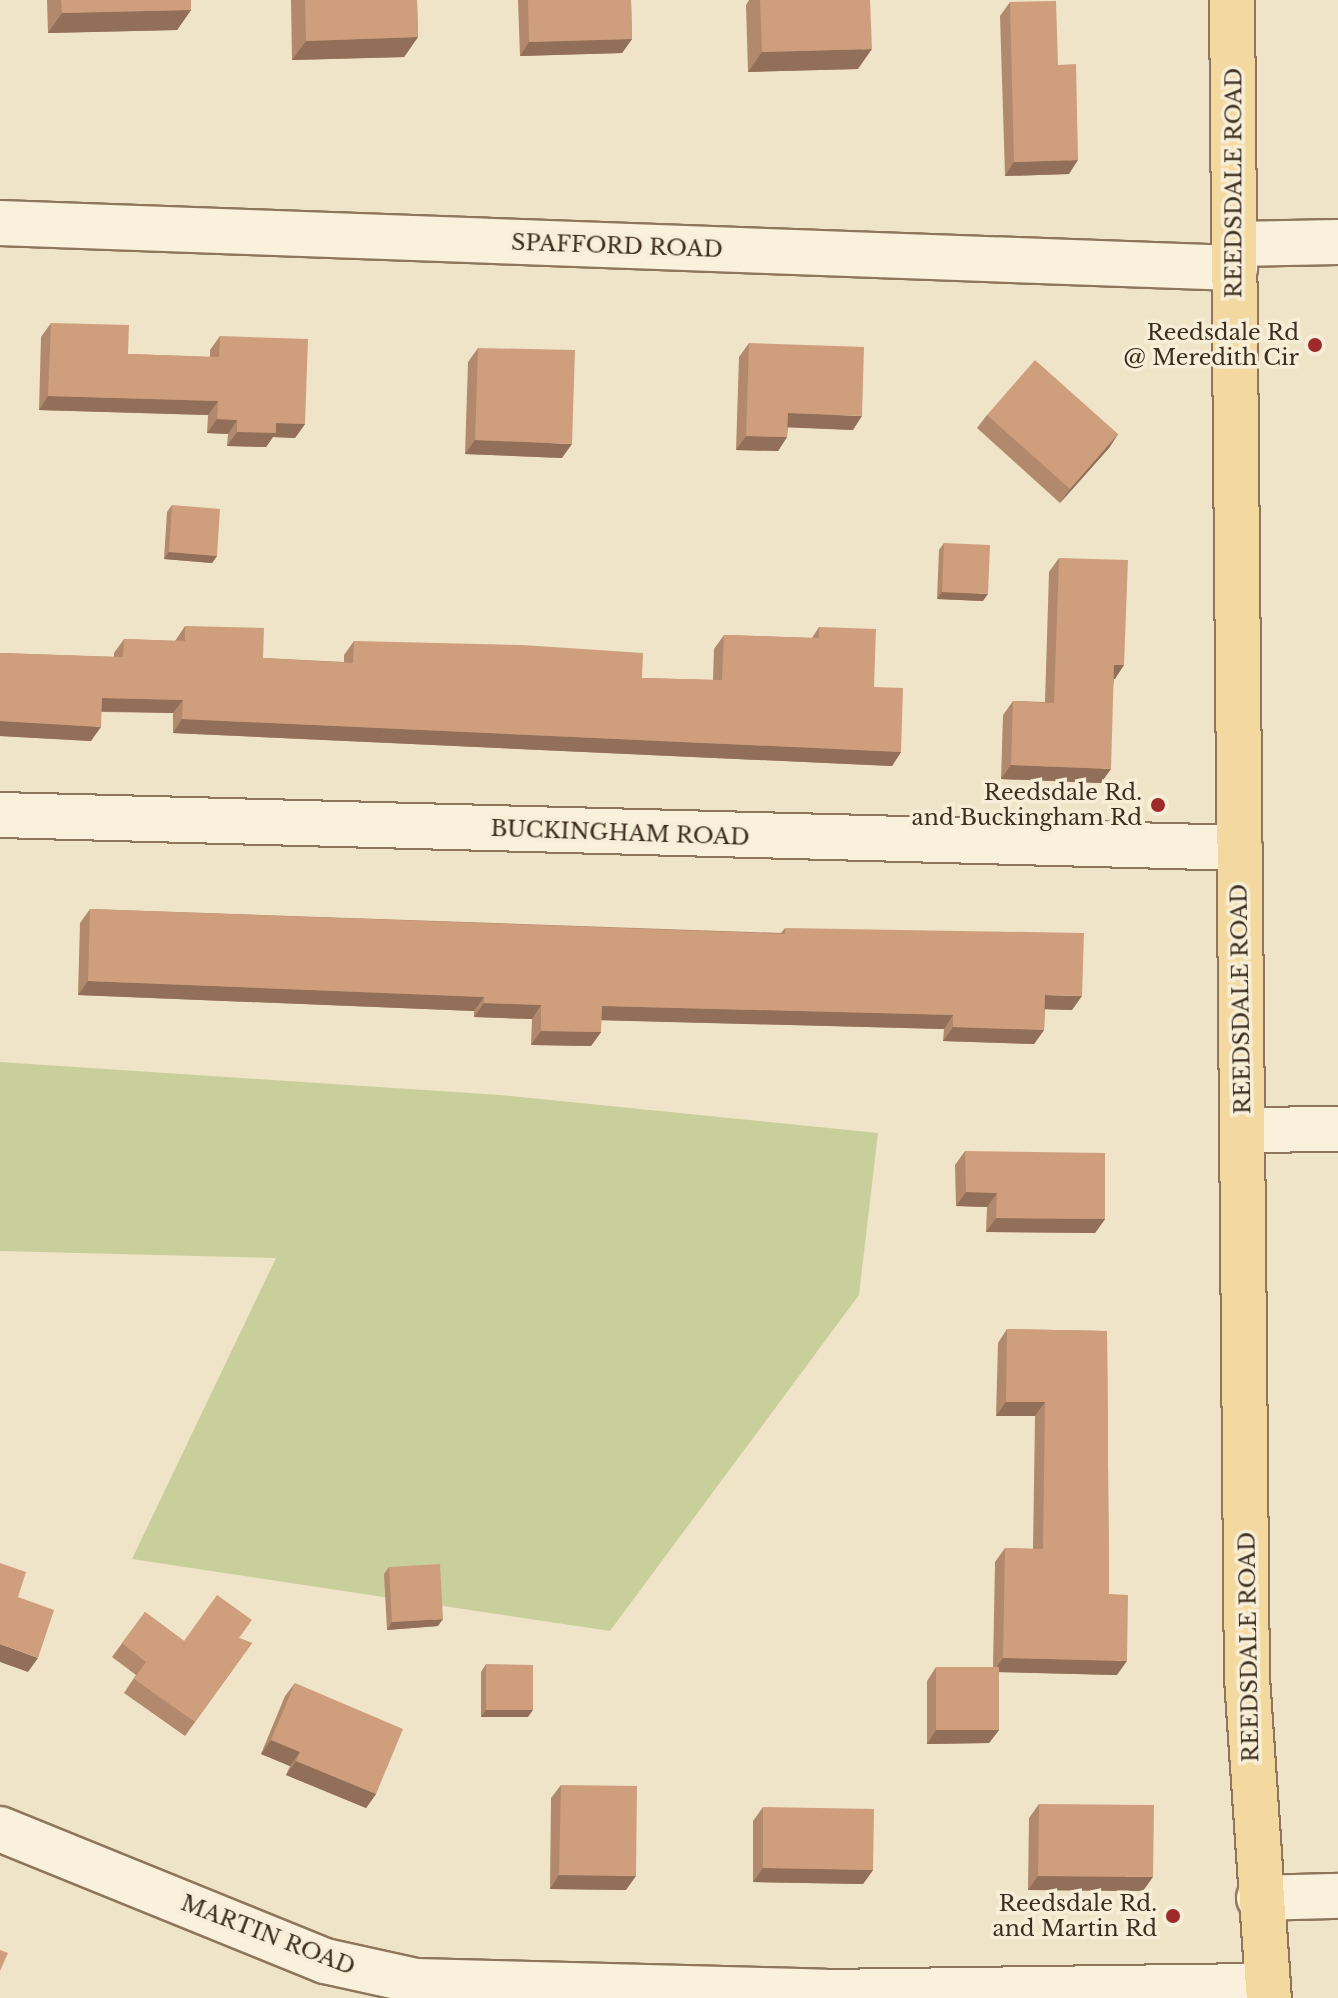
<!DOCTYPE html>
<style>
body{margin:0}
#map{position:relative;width:1338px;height:1998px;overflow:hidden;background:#f0e4c8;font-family:"Libre Baskerville",serif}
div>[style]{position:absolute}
.green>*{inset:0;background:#c9cf9b}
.roads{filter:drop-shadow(2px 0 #8d765c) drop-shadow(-2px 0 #8d765c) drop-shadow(0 2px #8d765c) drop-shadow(0 -2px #8d765c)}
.minor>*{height:44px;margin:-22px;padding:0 22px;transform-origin:22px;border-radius:22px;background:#faf1dc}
.primary>*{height:44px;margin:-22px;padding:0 22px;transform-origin:22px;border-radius:22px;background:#f3d9a0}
.wall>*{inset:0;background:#b2896c}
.shaded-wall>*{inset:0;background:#916f58}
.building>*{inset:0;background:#cf9f7d}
.dots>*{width:22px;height:22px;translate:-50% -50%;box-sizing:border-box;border:4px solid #f7eed8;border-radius:50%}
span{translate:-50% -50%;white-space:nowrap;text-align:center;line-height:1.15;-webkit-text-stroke:7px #f7eed8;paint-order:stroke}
.street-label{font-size:22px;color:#3d2e20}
.poi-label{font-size:22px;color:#3d2e20}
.right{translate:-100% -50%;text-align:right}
</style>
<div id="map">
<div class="green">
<div style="clip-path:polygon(0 1062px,500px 1095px,878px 1133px,859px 1295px,610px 1631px,132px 1559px,276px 1258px,0 1251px)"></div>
</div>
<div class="roads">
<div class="minor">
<div style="left:0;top:223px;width:1236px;rotate:2.09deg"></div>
<div style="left:1235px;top:244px;width:103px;rotate:-1.1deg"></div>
<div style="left:0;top:815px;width:1240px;rotate:1.52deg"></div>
<div style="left:1243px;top:1130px;width:95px;rotate:-0.6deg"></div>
<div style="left:0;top:1829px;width:351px;rotate:22.1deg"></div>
<div style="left:325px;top:1961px;width:93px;rotate:12.4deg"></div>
<div style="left:416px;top:1981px;width:409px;rotate:1.5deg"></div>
<div style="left:825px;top:1992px;width:443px;rotate:-0.8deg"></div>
<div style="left:1259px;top:1898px;width:79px;rotate:-1.5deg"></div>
</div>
<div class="primary">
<div style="left:1232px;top:0;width:1678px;rotate:89.49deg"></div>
<div style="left:1247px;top:1678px;width:321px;rotate:86.1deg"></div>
</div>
</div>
<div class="wall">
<div style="clip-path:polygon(47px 0,191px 0,191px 10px,177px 30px,48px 33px)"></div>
<div style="clip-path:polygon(291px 0,417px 0,418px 37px,404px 57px,292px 60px)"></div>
<div style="clip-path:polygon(518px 0,631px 0,632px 39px,622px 53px,520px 56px)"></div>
<div style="clip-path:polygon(749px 0,870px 0,858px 69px,748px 72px,746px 5px)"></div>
<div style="clip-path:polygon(1010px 2px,1058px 65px,1069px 174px,1005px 176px,1000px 16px)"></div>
<div style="clip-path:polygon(51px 323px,128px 354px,210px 357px,210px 350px,220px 336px,305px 424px,295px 438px,273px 437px,266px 447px,227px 446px,228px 434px,207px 433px,208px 415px,39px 410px,41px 337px)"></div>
<div style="clip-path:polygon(749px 343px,853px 430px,788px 427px,787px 437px,778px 451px,736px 450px,739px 357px)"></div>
<div style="clip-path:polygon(478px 348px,562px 458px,465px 454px,468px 362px)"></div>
<div style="clip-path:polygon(987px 415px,1118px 434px,1109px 448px,1060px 503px,977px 428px)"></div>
<div style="clip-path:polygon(172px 505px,217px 556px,212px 563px,164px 559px,167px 512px)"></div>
<div style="clip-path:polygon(944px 543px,983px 601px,937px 599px,939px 550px)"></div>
<div style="clip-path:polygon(1059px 558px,1124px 665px,1114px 679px,1101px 783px,1001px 779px,1003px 715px,1013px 701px,1045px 702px,1049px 572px)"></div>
<div style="clip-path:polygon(185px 626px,263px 658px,344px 662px,344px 655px,354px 641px,642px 678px,713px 680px,714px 649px,724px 635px,812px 638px,819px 627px,874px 687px,901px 752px,892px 766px,173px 733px,173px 713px,101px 712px,91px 741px,0 736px,0 653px,114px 657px,114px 653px,124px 639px,175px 641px)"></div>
<div style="clip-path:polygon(90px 909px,781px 933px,785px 928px,1072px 1010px,1045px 1009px,1044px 1030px,1034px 1044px,943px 1041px,944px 1029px,601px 1020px,601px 1032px,591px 1046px,531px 1045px,532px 1019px,474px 1017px,474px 1011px,78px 995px,80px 923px)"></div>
<div style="clip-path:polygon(965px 1151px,1105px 1219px,1095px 1233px,986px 1232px,987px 1207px,956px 1206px,955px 1165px)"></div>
<div style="clip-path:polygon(1007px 1329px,1107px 1331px,1109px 1594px,1117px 1675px,999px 1672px,999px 1730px,989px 1743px,927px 1744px,927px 1681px,936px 1667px,993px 1667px,995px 1562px,1005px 1548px,1033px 1549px,1035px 1416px,996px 1416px,998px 1343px)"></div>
<div style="clip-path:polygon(389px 1567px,438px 1626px,387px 1630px,384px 1574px)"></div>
<div style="clip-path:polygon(145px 1612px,184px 1641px,239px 1638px,252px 1643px,185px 1736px,124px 1693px,136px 1675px,112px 1657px)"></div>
<div style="clip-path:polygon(486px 1664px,528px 1717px,481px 1717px,481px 1672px)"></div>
<div style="clip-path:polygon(295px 1683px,376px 1794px,366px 1808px,286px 1775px,290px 1766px,261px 1754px,285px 1696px)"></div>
<div style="clip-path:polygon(561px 1785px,626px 1890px,550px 1889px,551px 1798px)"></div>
<div style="clip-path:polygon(1039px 1804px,1143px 1891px,1028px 1890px,1029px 1818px)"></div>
<div style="clip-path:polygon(763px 1807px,873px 1870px,863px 1884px,753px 1882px,753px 1821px)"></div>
</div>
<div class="shaded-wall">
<div style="clip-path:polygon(191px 10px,177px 30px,48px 33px,62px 13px)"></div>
<div style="clip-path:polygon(418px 37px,404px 57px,292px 60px,306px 41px)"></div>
<div style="clip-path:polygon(632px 39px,622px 53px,520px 56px,529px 42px)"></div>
<div style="clip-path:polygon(872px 49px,858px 69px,748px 72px,762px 52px)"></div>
<div style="clip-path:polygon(1078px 160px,1069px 174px,1005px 176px,1014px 162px)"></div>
<div style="clip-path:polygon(48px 396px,218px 401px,208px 415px,39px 410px)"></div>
<div style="clip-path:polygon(788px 413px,862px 416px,853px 430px,778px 427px)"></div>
<div style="clip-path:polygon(217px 419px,237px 420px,228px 434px,207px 433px)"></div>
<div style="clip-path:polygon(276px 423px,305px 424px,295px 438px,273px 437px,266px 447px,227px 446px,237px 432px)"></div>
<div style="clip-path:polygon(1118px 434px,1109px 448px,1060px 503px,1070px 489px)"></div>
<div style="clip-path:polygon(746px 436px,787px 437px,778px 451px,736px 450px)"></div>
<div style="clip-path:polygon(475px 440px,572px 444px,562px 458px,465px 454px)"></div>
<div style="clip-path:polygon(169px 552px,217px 556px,212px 563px,164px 559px)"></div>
<div style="clip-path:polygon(942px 592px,988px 594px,983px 601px,937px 599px)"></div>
<div style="clip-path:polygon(1114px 665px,1124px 665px,1115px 679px,1104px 679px)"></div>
<div style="clip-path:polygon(102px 698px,183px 700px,173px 713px,92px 711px)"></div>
<div style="clip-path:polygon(182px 719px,901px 752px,892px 766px,173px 733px)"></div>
<div style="clip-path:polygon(0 721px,101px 727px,91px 741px,0 736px)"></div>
<div style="clip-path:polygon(1011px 765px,1111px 769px,1101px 783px,1001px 779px)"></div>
<div style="clip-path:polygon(88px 981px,484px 997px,474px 1011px,78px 995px)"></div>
<div style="clip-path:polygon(1045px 995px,1082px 996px,1072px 1010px,1036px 1009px)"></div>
<div style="clip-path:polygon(484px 1003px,541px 1005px,532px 1019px,474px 1017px)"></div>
<div style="clip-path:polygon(602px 1006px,953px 1015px,944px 1029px,592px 1020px)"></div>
<div style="clip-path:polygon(953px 1027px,1044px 1030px,1034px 1044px,943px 1041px)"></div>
<div style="clip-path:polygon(541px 1031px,601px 1032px,591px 1046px,531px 1045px)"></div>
<div style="clip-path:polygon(966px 1192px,997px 1193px,987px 1207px,956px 1206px)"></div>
<div style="clip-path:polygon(996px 1218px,1105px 1219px,1095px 1233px,986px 1232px)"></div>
<div style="clip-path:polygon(1006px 1402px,1045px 1402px,1035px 1416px,996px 1416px)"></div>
<div style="clip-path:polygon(443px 1619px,438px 1626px,387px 1630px,392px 1622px)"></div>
<div style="clip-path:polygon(0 1644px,38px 1658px,28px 1672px,0 1662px)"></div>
<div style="clip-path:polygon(1003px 1658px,1127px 1661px,1117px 1675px,993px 1672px)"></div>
<div style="clip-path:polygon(486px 1710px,533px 1710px,528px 1717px,481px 1717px)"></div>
<div style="clip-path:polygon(936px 1730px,999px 1730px,989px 1743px,927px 1744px)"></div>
<div style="clip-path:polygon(271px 1740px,300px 1752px,290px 1766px,261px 1754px)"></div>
<div style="clip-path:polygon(296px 1761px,376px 1794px,366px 1808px,286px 1775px)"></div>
<div style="clip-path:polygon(763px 1868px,873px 1870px,863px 1884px,753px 1882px)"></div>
<div style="clip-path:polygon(559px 1875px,636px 1876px,626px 1890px,550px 1889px)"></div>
<div style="clip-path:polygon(1038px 1876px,1153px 1877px,1143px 1891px,1028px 1890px)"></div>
</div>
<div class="building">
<div style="clip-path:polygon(61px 0,191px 0,191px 10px,62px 13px)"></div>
<div style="clip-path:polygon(305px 0,417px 0,418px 37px,306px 41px)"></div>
<div style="clip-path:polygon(528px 0,631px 0,632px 39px,529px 42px)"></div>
<div style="clip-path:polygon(760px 0,870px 0,872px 49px,762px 52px)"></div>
<div style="clip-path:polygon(1056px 1px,1058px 65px,1076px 64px,1078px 160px,1014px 162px,1010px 2px)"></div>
<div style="clip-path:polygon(51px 323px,129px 325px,128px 354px,219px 357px,220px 336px,308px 339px,305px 424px,276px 423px,276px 433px,237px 432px,237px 420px,217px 419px,218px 401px,48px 396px)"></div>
<div style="clip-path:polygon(749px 343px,864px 347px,862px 416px,788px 413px,787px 437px,746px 436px)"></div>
<div style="clip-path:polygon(478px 348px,575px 350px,572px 444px,475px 440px)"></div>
<div style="clip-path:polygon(1035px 360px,1118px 434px,1070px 489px,987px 415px)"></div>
<div style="clip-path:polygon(172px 505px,220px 509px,217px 556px,169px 552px)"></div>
<div style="clip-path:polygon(944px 543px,990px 545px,988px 594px,942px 592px)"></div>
<div style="clip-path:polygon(1059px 558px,1128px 560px,1124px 665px,1114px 665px,1111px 769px,1011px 765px,1013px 701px,1054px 703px)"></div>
<div style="clip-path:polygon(185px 626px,264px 628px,263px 658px,353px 663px,354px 641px,522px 645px,643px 653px,642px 678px,722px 680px,724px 635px,819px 638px,819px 627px,876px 629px,874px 687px,903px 688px,901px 752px,182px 719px,183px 700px,102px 698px,101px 727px,0 721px,0 653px,123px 657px,124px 639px,185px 641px)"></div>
<div style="clip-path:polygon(90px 909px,785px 934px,785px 928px,1084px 933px,1082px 996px,1045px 995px,1044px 1030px,953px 1027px,953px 1015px,602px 1006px,601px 1032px,541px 1031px,541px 1005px,484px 1003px,484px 997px,88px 981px)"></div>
<div style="clip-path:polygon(965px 1151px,1105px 1153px,1105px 1219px,996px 1218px,997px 1193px,966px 1192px)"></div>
<div style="clip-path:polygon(1007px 1329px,1107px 1331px,1109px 1594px,1128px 1595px,1127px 1661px,1003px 1658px,1005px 1548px,1043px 1549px,1045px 1402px,1006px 1402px)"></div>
<div style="clip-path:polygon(0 1563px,26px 1572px,18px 1597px,54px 1610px,38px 1658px,0 1644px)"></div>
<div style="clip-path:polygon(440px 1564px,443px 1619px,392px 1622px,389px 1567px)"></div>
<div style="clip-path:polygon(217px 1595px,252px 1620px,239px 1638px,252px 1643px,195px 1722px,134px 1679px,146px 1662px,122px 1643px,145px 1612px,184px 1641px)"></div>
<div style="clip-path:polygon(486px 1664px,533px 1665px,533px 1710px,486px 1710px)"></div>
<div style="clip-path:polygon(936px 1667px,999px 1667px,999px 1730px,936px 1730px)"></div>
<div style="clip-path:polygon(295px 1683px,403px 1729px,376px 1794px,296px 1761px,300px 1752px,271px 1740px)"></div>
<div style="clip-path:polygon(561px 1785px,637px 1786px,636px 1876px,559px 1875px)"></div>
<div style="clip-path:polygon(1039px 1804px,1154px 1805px,1153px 1877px,1038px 1876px)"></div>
<div style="clip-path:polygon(763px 1807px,874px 1809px,873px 1870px,763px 1868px)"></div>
<div style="clip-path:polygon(0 1950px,8px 1953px,0 1971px)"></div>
</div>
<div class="dots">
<div style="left:1315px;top:345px;background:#9e2a2b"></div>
<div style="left:1158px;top:805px;background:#9e2a2b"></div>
<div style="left:1173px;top:1916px;background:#9e2a2b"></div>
</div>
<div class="street-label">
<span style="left:1234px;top:183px;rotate:-90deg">REEDSDALE ROAD</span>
<span style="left:617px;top:246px;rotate:2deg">SPAFFORD ROAD</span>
<span style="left:620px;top:833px;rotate:2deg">BUCKINGHAM ROAD</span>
<span style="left:1241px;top:999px;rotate:-91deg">REEDSDALE ROAD</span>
<span style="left:1249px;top:1647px;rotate:-91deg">REEDSDALE ROAD</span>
<span style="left:268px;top:1935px;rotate:21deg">MARTIN ROAD</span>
</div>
<div class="poi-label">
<span class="right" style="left:1299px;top:345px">Reedsdale Rd<br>@ Meredith Cir</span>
<span class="right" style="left:1142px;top:805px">Reedsdale Rd.<br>and Buckingham Rd</span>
<span class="right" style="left:1157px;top:1916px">Reedsdale Rd.<br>and Martin Rd</span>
</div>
</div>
